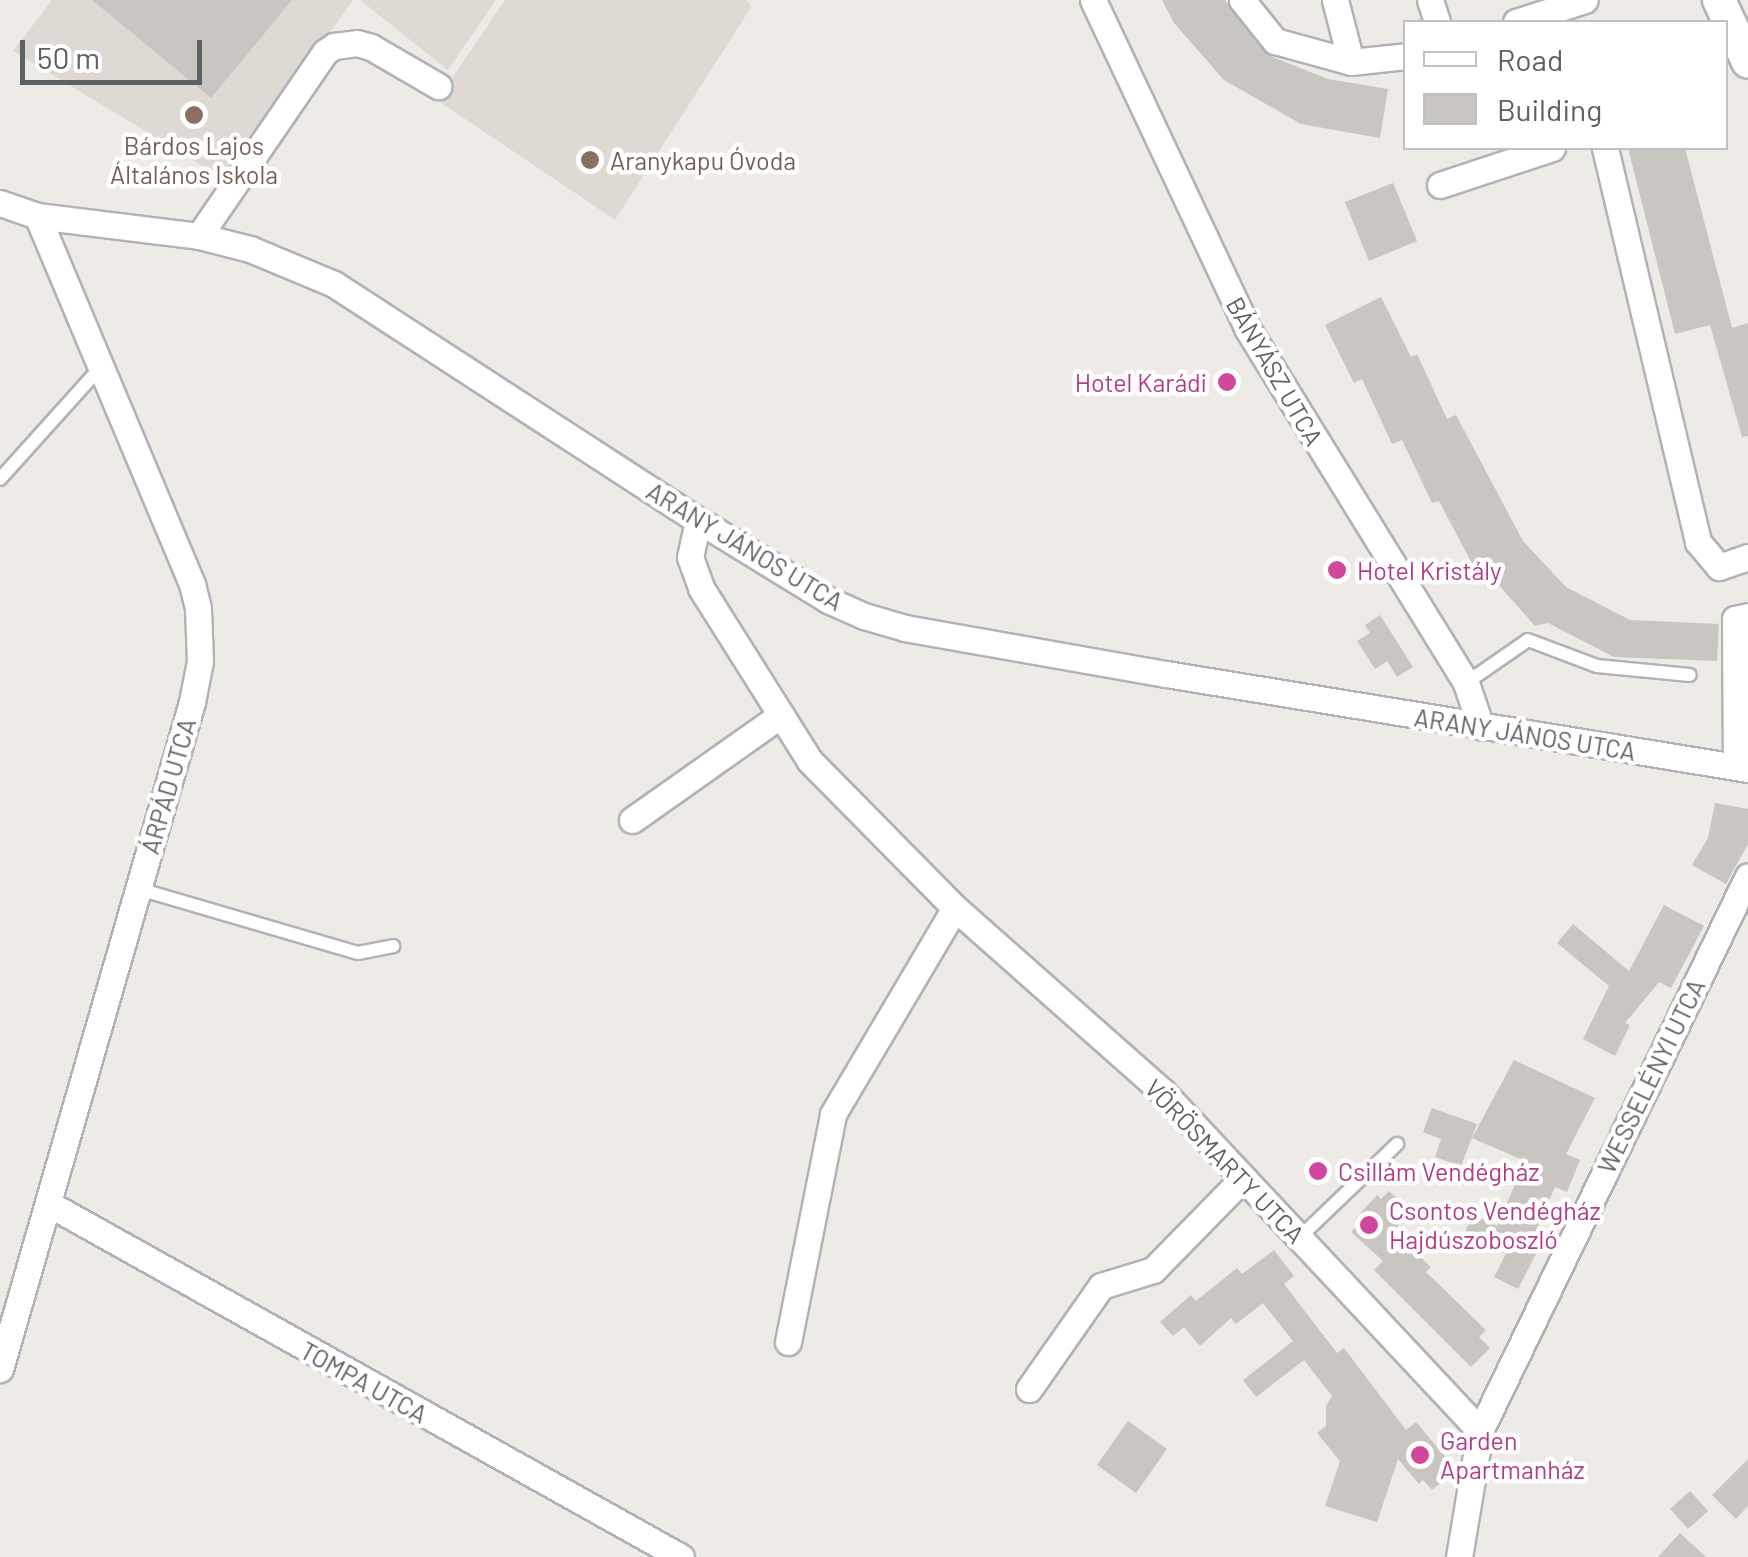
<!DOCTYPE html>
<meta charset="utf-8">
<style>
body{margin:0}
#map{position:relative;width:1748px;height:1557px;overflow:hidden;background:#eeeae5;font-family:Barlow,sans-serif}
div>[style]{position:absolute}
.education>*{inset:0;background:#dedad3}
.building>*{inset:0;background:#c9c5c1}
.roads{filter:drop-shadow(2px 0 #b0b3b6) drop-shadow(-2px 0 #b0b3b6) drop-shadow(0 2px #b0b3b6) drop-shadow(0 -2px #b0b3b6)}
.service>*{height:12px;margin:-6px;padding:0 6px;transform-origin:6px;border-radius:6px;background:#fff}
.minor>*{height:25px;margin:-12.5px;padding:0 12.5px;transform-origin:12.5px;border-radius:12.5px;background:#fff}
.tertiary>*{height:32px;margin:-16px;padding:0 16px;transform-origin:16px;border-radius:16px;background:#fff}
.dots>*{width:28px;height:28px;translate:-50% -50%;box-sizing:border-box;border:5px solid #fff;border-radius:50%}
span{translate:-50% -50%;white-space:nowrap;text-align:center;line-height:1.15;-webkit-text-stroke:9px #fff;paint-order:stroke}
.education-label{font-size:25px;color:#785e54}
.left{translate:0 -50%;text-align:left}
.street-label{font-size:25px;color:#5c6164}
.hotel-label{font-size:25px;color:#b23c85}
.right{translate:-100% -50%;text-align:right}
.legend{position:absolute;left:1403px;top:20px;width:325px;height:130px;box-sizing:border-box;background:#fff;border:2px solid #bec0c1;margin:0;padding:12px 18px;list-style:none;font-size:30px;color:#5c6164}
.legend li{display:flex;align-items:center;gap:20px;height:50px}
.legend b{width:50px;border:2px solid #bec0c1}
.scale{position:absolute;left:20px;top:40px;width:182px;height:45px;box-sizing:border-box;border:5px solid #5c6164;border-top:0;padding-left:12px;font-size:30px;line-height:35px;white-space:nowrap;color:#5c6164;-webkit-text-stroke:8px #fff;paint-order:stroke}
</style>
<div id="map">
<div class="education">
<div style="clip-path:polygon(52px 0,353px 0,224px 179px,13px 51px)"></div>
<div style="clip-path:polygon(360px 0,496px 0,448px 70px)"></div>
<div style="clip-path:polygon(505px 0,746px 0,752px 6px,615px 220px,437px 100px)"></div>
</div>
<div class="building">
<div style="clip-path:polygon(92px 0,292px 0,211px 98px)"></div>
<div style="clip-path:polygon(1162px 0,1225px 0,1270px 56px,1328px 79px,1388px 89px,1380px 138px,1301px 124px,1224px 80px,1174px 23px)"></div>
<div style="clip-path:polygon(1628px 148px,1685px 148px,1732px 328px,1748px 323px,1748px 436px,1742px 437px,1710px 325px,1675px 334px)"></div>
<div style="clip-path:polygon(1393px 183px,1417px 241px,1369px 261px,1345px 202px)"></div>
<div style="clip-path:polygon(1381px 297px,1411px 357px,1417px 354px,1447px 419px,1456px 415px,1523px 541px,1566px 587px,1630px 620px,1719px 624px,1717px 661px,1614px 657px,1548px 623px,1535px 626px,1488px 573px,1477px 573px,1439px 501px,1432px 503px,1402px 440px,1392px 444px,1362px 379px,1354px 383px,1325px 325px)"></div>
<div style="clip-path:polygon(1380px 615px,1413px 667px,1397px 677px,1387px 661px,1375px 669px,1357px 641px,1370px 633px,1365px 625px)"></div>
<div style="clip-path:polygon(1715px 803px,1748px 809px,1748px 844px,1726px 884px,1692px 865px,1708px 838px)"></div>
<div style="clip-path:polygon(1664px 905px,1704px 926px,1671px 988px,1659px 982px,1625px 1023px,1630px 1025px,1615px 1056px,1583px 1039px,1609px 986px,1557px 943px,1573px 924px,1629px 971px)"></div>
<div style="clip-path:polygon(1514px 1060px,1595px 1098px,1566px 1154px,1580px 1160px,1567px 1192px,1555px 1187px,1530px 1244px,1539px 1248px,1518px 1289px,1494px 1277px,1506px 1254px,1464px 1233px,1474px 1215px,1497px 1226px,1525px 1161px,1472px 1138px)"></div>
<div style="clip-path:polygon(1432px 1108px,1477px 1124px,1461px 1166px,1435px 1157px,1441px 1139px,1423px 1132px)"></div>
<div style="clip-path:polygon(1389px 1191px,1406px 1206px,1400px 1213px,1405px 1218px,1393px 1231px,1431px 1267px,1426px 1272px,1486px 1330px,1479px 1337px,1490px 1348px,1471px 1367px,1374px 1270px,1383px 1261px,1351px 1232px,1359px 1223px,1355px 1219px,1377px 1195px,1381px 1199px)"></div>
<div style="clip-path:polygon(1274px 1250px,1294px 1276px,1284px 1284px,1337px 1353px,1344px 1348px,1406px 1430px,1416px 1422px,1447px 1459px,1445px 1479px,1432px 1490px,1423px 1480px,1419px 1484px,1398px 1459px,1377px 1522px,1325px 1506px,1340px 1461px,1317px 1433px,1326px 1426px,1326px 1406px,1332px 1396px,1304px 1360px,1256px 1397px,1243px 1380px,1293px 1341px,1263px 1303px,1236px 1324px,1231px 1318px,1200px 1346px,1184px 1327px,1173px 1336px,1160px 1322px,1191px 1295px,1196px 1301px,1237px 1268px,1242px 1274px)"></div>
<div style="clip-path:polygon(1128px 1421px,1167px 1449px,1136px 1493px,1097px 1465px)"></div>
<div style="clip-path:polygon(1748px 1459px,1748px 1506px,1736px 1519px,1712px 1495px)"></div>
<div style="clip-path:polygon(1690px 1491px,1708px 1511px,1688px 1529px,1670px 1509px)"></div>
<div style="clip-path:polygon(1680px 1533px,1706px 1557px,1658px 1557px)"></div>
</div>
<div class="roads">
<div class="service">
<div style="left:0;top:479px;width:148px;rotate:-48deg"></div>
<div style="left:1466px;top:683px;width:75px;rotate:-34.7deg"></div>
<div style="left:1528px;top:640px;width:74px;rotate:20.6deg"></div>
<div style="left:1597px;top:666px;width:93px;rotate:5.5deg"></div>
<div style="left:139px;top:889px;width:228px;rotate:16.3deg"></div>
<div style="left:358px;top:953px;width:36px;rotate:-11deg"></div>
<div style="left:1299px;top:1238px;width:136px;rotate:-43.8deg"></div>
</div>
<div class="minor">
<div style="left:1093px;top:0;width:362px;rotate:64.8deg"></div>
<div style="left:1247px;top:328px;width:417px;rotate:58.3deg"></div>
<div style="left:1466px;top:683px;width:46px;rotate:71.2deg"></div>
<div style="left:1242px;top:0;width:53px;rotate:51.2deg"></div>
<div style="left:1275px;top:41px;width:79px;rotate:15.4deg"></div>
<div style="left:1351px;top:62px;width:55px;rotate:-6.2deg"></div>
<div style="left:1335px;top:0;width:64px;rotate:75.5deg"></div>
<div style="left:1430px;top:0;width:23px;rotate:72deg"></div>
<div style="left:1516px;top:22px;width:72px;rotate:-17.7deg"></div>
<div style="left:1605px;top:148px;width:405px;rotate:76.7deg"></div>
<div style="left:1698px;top:542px;width:33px;rotate:50deg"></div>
<div style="left:1719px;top:567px;width:31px;rotate:-19deg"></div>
<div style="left:1440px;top:185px;width:118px;rotate:-18.3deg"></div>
<div style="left:0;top:203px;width:39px;rotate:19deg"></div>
<div style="left:37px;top:216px;width:163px;rotate:7deg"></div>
<div style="left:199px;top:236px;width:53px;rotate:14.3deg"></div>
<div style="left:250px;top:249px;width:91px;rotate:22.6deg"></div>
<div style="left:334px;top:284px;width:434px;rotate:33deg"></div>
<div style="left:698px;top:520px;width:153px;rotate:31.6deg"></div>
<div style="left:828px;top:600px;width:39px;rotate:24deg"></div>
<div style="left:864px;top:616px;width:43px;rotate:16.3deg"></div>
<div style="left:905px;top:628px;width:265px;rotate:10deg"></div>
<div style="left:1166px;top:674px;width:590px;rotate:9.27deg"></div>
<div style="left:199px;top:236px;width:223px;rotate:-55.6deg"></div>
<div style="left:325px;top:52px;width:11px;rotate:-34deg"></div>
<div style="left:334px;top:46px;width:23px;rotate:-7deg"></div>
<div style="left:357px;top:43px;width:15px;rotate:16deg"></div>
<div style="left:371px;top:47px;width:78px;rotate:30.2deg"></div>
<div style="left:698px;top:520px;width:38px;rotate:102deg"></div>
<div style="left:690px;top:557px;width:33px;rotate:70deg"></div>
<div style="left:701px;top:588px;width:204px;rotate:57.8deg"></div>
<div style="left:810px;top:761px;width:206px;rotate:45.4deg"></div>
<div style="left:955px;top:908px;width:276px;rotate:41.5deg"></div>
<div style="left:1162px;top:1091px;width:466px;rotate:46.9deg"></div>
<div style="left:1736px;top:767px;width:148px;rotate:-90.4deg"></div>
<div style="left:1735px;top:619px;width:13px;rotate:-13deg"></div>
<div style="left:632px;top:820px;width:182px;rotate:-35.2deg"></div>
<div style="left:49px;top:1204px;width:724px;rotate:29.19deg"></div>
<div style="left:788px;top:1342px;width:232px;rotate:-78.8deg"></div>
<div style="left:833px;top:1114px;width:239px;rotate:-59.4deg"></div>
<div style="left:0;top:1369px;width:694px;rotate:-73.94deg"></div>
<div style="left:192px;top:702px;width:42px;rotate:-79deg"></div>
<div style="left:200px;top:661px;width:53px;rotate:-92.2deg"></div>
<div style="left:198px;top:608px;width:25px;rotate:-104deg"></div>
<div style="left:192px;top:584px;width:399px;rotate:-112.8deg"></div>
<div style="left:1029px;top:1389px;width:126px;rotate:-55deg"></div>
<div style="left:1101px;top:1286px;width:54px;rotate:-17.1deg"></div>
<div style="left:1153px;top:1270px;width:129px;rotate:-45.6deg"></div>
<div style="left:1459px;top:1557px;width:128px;rotate:-80.5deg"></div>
<div style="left:1480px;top:1431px;width:616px;rotate:-64.22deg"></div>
</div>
<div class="tertiary">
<div style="left:1719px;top:0;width:68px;rotate:64.9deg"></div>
</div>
</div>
<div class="dots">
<div style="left:194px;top:115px;background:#8d6e63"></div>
<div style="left:590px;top:160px;background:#8d6e63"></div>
<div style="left:1227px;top:382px;background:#d1479c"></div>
<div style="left:1337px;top:570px;background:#d1479c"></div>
<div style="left:1318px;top:1171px;background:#d1479c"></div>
<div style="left:1369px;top:1225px;background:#d1479c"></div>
<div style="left:1420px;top:1455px;background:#d1479c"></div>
</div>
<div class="education-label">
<span style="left:194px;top:160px">Bárdos Lajos<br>Általános Iskola</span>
<span class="left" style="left:610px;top:160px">Aranykapu Óvoda</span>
</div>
<div class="street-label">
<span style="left:1275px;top:371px;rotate:60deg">BÁNYÁSZ UTCA</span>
<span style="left:745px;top:546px;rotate:31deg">ARANY JÁNOS UTCA</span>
<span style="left:1525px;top:734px;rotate:9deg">ARANY JÁNOS UTCA</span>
<span style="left:168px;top:786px;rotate:-74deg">ÁRPÁD UTCA</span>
<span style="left:1651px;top:1076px;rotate:-64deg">WESSELÉNYI UTCA</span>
<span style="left:1225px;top:1161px;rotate:46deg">VÖRÖSMARTY UTCA</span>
<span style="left:364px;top:1382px;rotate:29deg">TOMPA UTCA</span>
</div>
<div class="hotel-label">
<span class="right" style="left:1207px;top:382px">Hotel Karádi</span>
<span class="left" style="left:1357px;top:570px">Hotel Kristály</span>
<span class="left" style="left:1338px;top:1171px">Csillám Vendégház</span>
<span class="left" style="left:1389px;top:1225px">Csontos Vendégház<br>Hajdúszoboszló</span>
<span class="left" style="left:1440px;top:1455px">Garden<br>Apartmanház</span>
</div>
<ul class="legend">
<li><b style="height:12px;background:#fff"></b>Road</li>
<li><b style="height:28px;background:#c9c5c1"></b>Building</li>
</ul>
<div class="scale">50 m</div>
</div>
